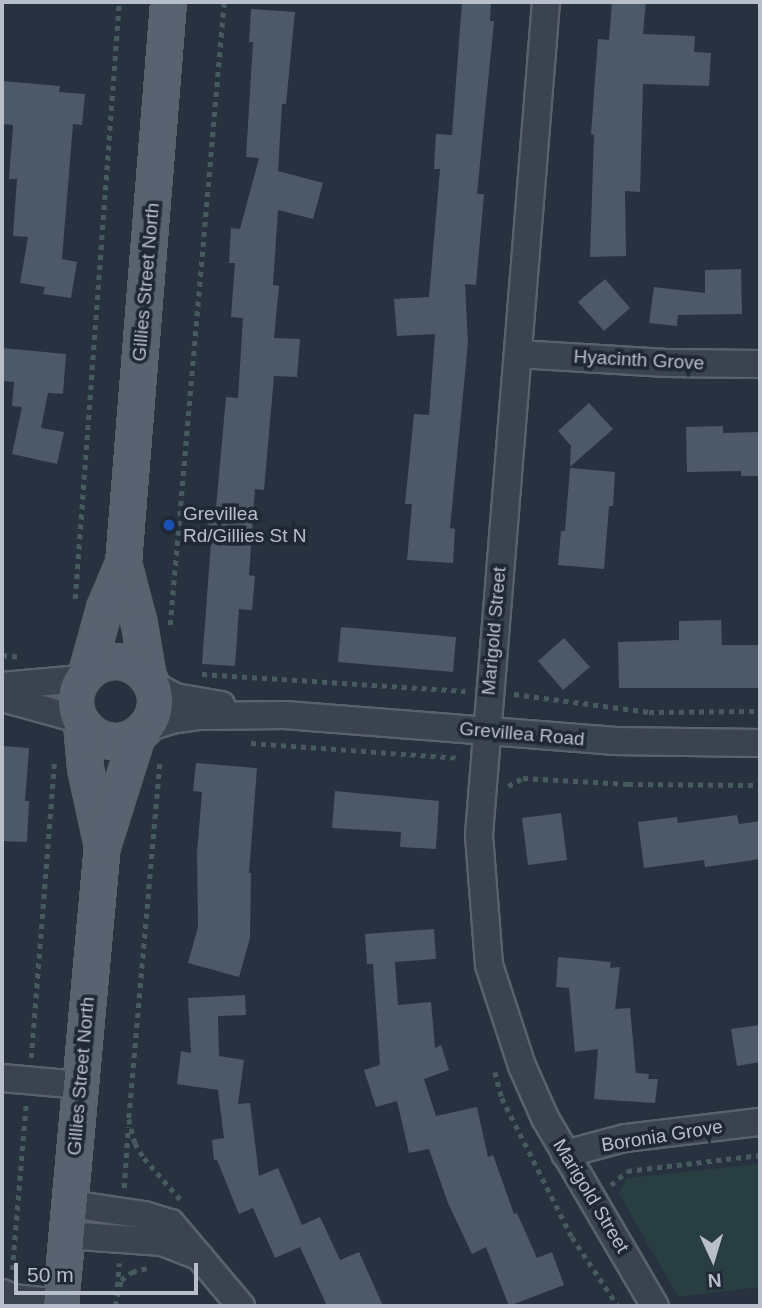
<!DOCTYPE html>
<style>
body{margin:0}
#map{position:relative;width:762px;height:1308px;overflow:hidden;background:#273140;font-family:Arial,sans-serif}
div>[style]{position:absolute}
.green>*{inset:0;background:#293e41}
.building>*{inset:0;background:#4d5869}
.path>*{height:4.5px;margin-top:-2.25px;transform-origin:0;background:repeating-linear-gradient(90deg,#475b5e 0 5px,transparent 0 10px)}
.roads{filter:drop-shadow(2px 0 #59616d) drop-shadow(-2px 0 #59616d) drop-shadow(0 2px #59616d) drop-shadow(0 -2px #59616d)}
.minor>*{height:26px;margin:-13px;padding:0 13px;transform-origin:13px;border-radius:13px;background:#3b4350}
.major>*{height:33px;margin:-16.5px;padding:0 16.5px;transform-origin:16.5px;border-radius:16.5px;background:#596270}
.major>.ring{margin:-16.5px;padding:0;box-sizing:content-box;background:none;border:33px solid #596270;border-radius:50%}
.dots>*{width:19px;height:19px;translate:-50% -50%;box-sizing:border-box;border:4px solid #202835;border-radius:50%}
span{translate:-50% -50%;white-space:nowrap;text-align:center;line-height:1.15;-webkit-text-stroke:7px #202835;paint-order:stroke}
.street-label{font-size:19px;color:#b8beca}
.poi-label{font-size:19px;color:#b8beca}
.left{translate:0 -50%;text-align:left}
.frame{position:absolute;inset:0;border:4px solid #b8beca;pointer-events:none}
.north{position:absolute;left:678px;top:1224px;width:70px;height:70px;-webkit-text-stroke:5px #202835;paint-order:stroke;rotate:176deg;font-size:19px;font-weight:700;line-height:28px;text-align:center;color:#b8beca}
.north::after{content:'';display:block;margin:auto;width:24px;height:32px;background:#b8beca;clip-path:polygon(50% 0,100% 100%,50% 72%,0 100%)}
.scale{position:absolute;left:14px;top:1263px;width:184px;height:32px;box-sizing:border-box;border:4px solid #b8beca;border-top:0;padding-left:9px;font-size:21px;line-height:24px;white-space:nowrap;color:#b8beca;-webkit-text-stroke:5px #202835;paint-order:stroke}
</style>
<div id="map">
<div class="green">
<div style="clip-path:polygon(759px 1164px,760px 1287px,678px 1297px,619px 1194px,626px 1178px)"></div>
</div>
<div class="building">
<div style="clip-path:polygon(462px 2px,491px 2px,490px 21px,494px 21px,477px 194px,484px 194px,476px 285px,465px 284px,468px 343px,450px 528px,455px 529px,453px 563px,407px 560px,412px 504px,405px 504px,414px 414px,429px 415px,435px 334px,397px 336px,394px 299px,429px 297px,440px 169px,434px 169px,436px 134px,452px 135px)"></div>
<div style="clip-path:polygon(612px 2px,646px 2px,643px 34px,695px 36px,694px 52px,711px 53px,709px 86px,643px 84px,640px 192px,625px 191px,626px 256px,590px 257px,594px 135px,591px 134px,598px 39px,609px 40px)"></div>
<div style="clip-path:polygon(251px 9px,295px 12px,286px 104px,282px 104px,278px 171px,323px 183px,313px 219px,278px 210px,273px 285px,279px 286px,274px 338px,300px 339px,297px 377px,274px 376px,264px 490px,255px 489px,249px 575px,255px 576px,252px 610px,239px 609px,235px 666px,202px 664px,211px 542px,206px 542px,209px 507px,216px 508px,226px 397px,238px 398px,243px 318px,231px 317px,235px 263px,229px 263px,231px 228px,240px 229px,259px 158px,246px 157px,253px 42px,249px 42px)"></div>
<div style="clip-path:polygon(2px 81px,60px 86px,59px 92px,85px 94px,82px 125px,73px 124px,62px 259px,77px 262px,71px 298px,43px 294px,45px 287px,20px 283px,28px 237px,13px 236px,17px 179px,9px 179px,13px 125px,2px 124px)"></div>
<div style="clip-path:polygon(741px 269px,742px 314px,678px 315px,677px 326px,649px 323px,654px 287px,705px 293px,705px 270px)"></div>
<div style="clip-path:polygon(605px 279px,630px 308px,604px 331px,578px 302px)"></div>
<div style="clip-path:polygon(2px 348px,66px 354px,63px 394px,48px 393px,41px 428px,64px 432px,57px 464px,12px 454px,22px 407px,12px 406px,14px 382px,2px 381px)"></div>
<div style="clip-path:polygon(589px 403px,613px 429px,570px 467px,571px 446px,558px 431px)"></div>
<div style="clip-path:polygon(723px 426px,723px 433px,760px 432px,760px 476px,741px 476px,741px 471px,687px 472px,686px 427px)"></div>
<div style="clip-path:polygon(570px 468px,615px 472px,613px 506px,609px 506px,604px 569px,558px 565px,561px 531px,565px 531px)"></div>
<div style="clip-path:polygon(721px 620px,722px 645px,760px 645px,760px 688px,619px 688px,618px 642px,679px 640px,679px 621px)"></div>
<div style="clip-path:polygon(341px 627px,456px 637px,453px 672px,338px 662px)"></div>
<div style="clip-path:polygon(564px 638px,590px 667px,563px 690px,538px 661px)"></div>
<div style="clip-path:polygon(2px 746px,29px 748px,25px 801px,29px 801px,27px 842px,2px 841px)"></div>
<div style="clip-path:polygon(196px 763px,257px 768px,249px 873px,251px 873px,250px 938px,239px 977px,188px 963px,198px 927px,197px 853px,202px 792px,193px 791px)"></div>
<div style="clip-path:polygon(335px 791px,439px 801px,436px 849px,400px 847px,401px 832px,332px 828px)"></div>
<div style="clip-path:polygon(561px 813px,567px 860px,528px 865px,522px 818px)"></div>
<div style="clip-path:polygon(737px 815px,739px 824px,760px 821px,760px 859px,705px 867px,704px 860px,644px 868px,638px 822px,677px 817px,678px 823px)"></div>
<div style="clip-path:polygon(434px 929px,436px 959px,395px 962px,398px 1005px,431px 1002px,435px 1048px,441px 1045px,449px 1070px,424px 1079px,436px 1116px,477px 1107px,488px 1157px,493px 1155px,514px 1214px,517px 1213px,537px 1258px,552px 1252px,564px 1285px,509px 1306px,486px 1247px,472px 1254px,448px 1203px,429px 1149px,409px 1153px,397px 1101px,376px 1107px,364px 1070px,380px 1065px,373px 964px,367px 964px,365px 934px)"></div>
<div style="clip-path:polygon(558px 957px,611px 962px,610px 968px,620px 967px,615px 1009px,630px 1008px,636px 1073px,649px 1074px,648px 1079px,658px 1079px,655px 1103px,594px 1099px,598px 1049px,575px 1052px,569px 988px,556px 987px)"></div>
<div style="clip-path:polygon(245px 995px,246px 1015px,218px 1016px,219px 1056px,244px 1060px,238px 1104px,250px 1103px,259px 1176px,278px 1168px,302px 1225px,320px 1217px,340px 1260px,359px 1252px,383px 1306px,327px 1306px,300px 1247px,275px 1258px,253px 1208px,239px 1214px,217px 1160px,214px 1160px,212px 1140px,224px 1138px,218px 1090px,177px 1084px,181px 1051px,191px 1053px,188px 998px)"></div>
<div style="clip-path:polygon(760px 1025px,760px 1062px,737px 1066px,731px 1029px)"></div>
</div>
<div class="path">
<div style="left:75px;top:599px;width:599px;rotate:-85.78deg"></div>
<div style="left:170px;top:625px;width:625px;rotate:-85.05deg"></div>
<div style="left:2px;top:655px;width:20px;rotate:6deg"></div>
<div style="left:202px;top:674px;width:264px;rotate:3.7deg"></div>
<div style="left:514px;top:694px;width:136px;rotate:7.6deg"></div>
<div style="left:649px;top:712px;width:111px;rotate:-0.5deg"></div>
<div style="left:251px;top:743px;width:208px;rotate:4.1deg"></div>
<div style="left:160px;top:764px;width:356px;rotate:95deg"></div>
<div style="left:129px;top:1119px;width:25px;rotate:76deg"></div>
<div style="left:135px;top:1143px;width:17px;rotate:59deg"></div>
<div style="left:144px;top:1158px;width:55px;rotate:48.7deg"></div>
<div style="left:508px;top:786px;width:17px;rotate:-28deg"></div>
<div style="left:523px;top:778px;width:105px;rotate:3.3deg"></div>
<div style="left:628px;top:784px;width:132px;rotate:0.4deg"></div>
<div style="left:31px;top:1058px;width:296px;rotate:-85.5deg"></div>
<div style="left:495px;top:1072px;width:27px;rotate:75deg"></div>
<div style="left:502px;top:1098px;width:156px;rotate:63.3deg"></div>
<div style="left:572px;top:1237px;width:83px;rotate:56.3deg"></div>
<div style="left:611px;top:1185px;width:21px;rotate:-41deg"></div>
<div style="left:627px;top:1171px;width:134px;rotate:-6.9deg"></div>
<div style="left:124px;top:1188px;width:61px;rotate:-86.2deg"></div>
<div style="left:12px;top:1270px;width:166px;rotate:-85.2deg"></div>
<div style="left:117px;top:1287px;width:24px;rotate:-85deg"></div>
<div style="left:115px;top:1306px;width:27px;rotate:-77deg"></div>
<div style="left:121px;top:1280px;width:14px;rotate:-36deg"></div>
<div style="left:132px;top:1272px;width:16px;rotate:-15deg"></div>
</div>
<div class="roads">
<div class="minor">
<div style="left:546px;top:2px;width:836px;rotate:94.6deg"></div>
<div style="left:479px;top:835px;width:130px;rotate:85.6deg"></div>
<div style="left:489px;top:965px;width:106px;rotate:71.9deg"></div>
<div style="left:522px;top:1066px;width:57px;rotate:66.1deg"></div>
<div style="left:545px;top:1118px;width:218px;rotate:59.7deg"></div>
<div style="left:518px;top:354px;width:149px;rotate:3.5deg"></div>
<div style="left:667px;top:363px;width:93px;rotate:0.6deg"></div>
<div style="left:151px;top:684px;width:27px;rotate:28deg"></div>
<div style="left:175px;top:697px;width:47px;rotate:9.9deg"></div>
<div style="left:2px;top:686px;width:79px;rotate:-5.1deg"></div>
<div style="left:2px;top:698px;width:79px;rotate:15.4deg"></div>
<div style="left:144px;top:729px;width:28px;rotate:-18deg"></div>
<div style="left:171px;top:720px;width:29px;rotate:-8deg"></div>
<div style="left:200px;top:716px;width:85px;rotate:-0.7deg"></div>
<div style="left:285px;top:715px;width:329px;rotate:4.5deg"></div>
<div style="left:613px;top:741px;width:147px;rotate:0.8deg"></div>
<div style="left:2px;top:1078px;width:78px;rotate:5.1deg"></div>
<div style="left:565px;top:1154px;width:62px;rotate:-14.9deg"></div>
<div style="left:625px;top:1138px;width:136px;rotate:-6.8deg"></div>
<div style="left:71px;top:1204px;width:74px;rotate:8.6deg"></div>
<div style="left:144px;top:1215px;width:28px;rotate:17deg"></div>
<div style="left:171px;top:1223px;width:109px;rotate:49.9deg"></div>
<div style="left:67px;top:1235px;width:95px;rotate:4.2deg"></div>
<div style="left:162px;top:1242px;width:41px;rotate:21.5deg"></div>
<div style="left:2px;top:1293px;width:12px;rotate:24deg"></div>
<div style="left:13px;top:1298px;width:47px;rotate:6.1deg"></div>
</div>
<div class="major">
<div style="left:123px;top:563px;width:63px;rotate:75.3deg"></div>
<div style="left:139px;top:624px;width:55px;rotate:80.5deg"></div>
<div class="ring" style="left:75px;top:661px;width:47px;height:47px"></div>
<div style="left:86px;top:673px;width:67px;rotate:-74.5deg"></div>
<div style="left:104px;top:608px;width:49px;rotate:-67.1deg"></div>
<div style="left:123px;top:563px;width:563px;rotate:-85.41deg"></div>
<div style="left:81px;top:723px;width:45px;rotate:84.9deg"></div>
<div style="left:85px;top:768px;width:80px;rotate:77.7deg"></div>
<div style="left:60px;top:1306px;width:462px;rotate:-84.8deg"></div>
<div style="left:102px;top:846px;width:116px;rotate:-72.5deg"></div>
</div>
</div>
<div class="dots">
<div style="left:169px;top:525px;background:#1a4fb4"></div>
</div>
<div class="street-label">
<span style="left:146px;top:282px;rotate:-85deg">Gillies Street North</span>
<span style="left:639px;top:360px;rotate:3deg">Hyacinth Grove</span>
<span style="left:494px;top:631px;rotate:-85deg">Marigold Street</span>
<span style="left:522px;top:734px;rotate:5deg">Grevillea Road</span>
<span style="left:81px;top:1076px;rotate:-85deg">Gillies Street North</span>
<span style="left:662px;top:1136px;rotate:-9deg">Boronia Grove</span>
<span style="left:591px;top:1196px;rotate:59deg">Marigold Street</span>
</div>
<div class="poi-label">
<span class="left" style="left:183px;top:525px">Grevillea<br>Rd/Gillies St N</span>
</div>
<div class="frame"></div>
<div class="north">N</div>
<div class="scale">50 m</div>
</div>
